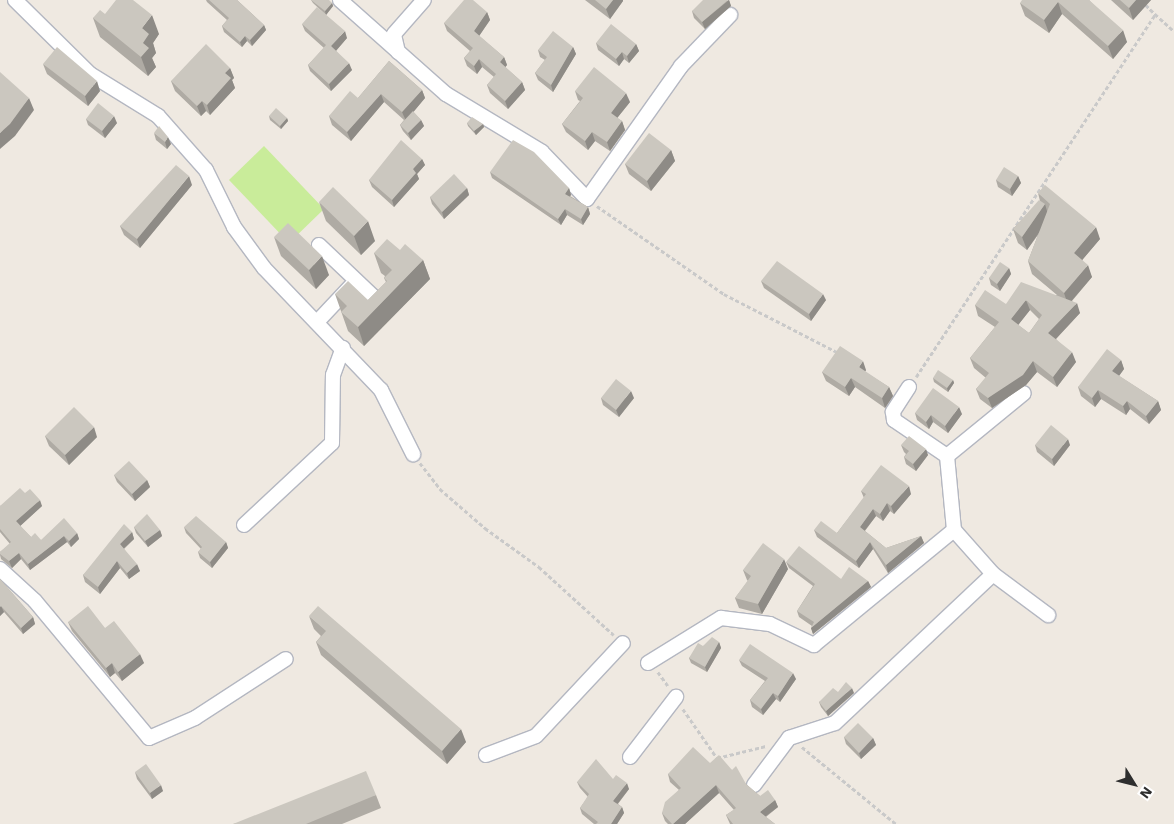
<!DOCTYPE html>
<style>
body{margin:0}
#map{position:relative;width:1174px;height:824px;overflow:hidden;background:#efe9e1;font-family:"Work Sans",sans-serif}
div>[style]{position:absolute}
.pitch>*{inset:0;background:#c9ec9a}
.path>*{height:2.5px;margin-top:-1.25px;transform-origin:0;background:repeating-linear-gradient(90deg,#c9c9c9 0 4px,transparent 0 6.5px)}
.roads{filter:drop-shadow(1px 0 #b4b7c1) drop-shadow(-1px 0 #b4b7c1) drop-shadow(0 1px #b4b7c1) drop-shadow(0 -1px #b4b7c1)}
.minor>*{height:14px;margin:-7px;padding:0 7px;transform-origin:7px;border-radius:7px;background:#fff}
.wall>*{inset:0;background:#afaba4}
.shaded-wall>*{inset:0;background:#8e8b86}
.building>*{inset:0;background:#cbc7bf}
span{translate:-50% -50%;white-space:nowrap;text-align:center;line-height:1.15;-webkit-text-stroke:4px #fff;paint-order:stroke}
.north{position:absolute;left:1109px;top:759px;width:50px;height:50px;-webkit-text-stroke:4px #fff;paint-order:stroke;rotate:126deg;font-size:14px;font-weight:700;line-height:20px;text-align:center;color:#2e2e2e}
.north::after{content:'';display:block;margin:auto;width:18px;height:22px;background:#2e2e2e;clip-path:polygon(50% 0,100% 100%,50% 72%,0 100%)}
</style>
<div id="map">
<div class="pitch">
<div style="clip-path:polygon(264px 146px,324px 209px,289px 243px,229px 180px)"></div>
</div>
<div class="path">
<div style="left:1141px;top:0;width:20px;rotate:45deg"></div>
<div style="left:597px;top:206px;width:155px;rotate:34.7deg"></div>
<div style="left:724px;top:294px;width:127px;rotate:27.2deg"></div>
<div style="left:916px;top:377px;width:435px;rotate:-56.6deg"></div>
<div style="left:1155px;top:14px;width:25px;rotate:42deg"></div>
<div style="left:420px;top:463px;width:33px;rotate:52deg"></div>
<div style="left:440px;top:489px;width:60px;rotate:40.9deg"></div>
<div style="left:485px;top:528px;width:67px;rotate:35.8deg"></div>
<div style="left:539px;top:567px;width:101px;rotate:42.2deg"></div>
<div style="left:658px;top:672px;width:17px;rotate:54deg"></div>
<div style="left:683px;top:709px;width:60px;rotate:55.2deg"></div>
<div style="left:717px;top:758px;width:50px;rotate:-13.8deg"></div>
<div style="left:802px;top:747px;width:122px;rotate:39.3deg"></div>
</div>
<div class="roads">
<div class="minor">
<div style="left:15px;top:0;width:105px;rotate:44.6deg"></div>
<div style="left:90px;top:74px;width:80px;rotate:31.7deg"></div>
<div style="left:158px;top:116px;width:72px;rotate:48.4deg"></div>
<div style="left:206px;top:170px;width:64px;rotate:63.8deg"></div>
<div style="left:234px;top:227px;width:51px;rotate:53.8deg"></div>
<div style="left:264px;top:268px;width:169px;rotate:46.2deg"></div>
<div style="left:381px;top:390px;width:72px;rotate:63.4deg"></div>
<div style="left:340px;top:0;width:142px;rotate:41.6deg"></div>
<div style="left:446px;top:94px;width:112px;rotate:31.1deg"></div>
<div style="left:542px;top:152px;width:65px;rotate:46.2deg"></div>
<div style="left:587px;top:199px;width:163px;rotate:-54.7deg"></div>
<div style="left:681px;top:66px;width:71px;rotate:-46.1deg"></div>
<div style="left:398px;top:52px;width:18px;rotate:-103deg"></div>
<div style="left:394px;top:34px;width:45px;rotate:-48.6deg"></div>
<div style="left:319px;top:245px;width:81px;rotate:43.5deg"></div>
<div style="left:318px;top:321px;width:48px;rotate:-46.7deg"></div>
<div style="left:909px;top:387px;width:30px;rotate:123deg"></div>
<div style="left:893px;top:412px;width:8px;rotate:83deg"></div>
<div style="left:894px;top:420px;width:64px;rotate:34.2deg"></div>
<div style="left:947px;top:456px;width:74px;rotate:84.6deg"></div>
<div style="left:954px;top:530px;width:59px;rotate:48.4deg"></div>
<div style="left:993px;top:574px;width:69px;rotate:36.7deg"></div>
<div style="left:947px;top:456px;width:99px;rotate:-39.3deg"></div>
<div style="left:244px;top:525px;width:120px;rotate:-43deg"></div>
<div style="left:332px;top:443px;width:68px;rotate:-89.2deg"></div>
<div style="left:333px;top:375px;width:29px;rotate:-70deg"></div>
<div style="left:0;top:569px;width:47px;rotate:42.4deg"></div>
<div style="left:35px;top:601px;width:178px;rotate:50.2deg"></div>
<div style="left:149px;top:738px;width:50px;rotate:-23.5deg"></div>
<div style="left:195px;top:718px;width:108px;rotate:-33deg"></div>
<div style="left:648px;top:663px;width:86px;rotate:-31.7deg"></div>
<div style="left:721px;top:618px;width:49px;rotate:7deg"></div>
<div style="left:770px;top:624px;width:49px;rotate:25.5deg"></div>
<div style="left:814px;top:645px;width:181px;rotate:-39.4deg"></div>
<div style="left:486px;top:755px;width:53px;rotate:-20.8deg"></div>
<div style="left:536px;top:736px;width:127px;rotate:-46.9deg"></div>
<div style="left:630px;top:757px;width:76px;rotate:-52.5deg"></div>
<div style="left:754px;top:785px;width:59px;rotate:-53.3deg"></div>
<div style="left:789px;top:738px;width:48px;rotate:-18.1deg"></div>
<div style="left:835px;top:723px;width:217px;rotate:-43.3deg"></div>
</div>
</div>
<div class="wall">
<div style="clip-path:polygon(206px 0,237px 0,264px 25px,266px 30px,252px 46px,247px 41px,242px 47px,224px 32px,222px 26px,227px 20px,207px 2px)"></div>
<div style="clip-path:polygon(311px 0,332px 3px,333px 6px,326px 15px,313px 3px)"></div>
<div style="clip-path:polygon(585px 0,623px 0,623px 1px,610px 19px)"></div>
<div style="clip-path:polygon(729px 0,731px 6px,705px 29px,694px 18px,692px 11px)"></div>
<div style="clip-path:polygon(1089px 0,1127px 42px,1113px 59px,1062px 14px,1049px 33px,1025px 16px,1020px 3px)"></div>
<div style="clip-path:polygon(1111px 0,1151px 0,1133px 20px)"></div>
<div style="clip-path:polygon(487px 12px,490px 20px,479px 36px,504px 57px,507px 65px,505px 67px,522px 82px,525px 90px,508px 109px,490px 93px,487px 85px,494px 77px,482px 67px,477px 74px,467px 66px,464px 58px,470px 51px,447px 31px,444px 23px)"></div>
<div style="clip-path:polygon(105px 14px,159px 34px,153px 43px,156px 53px,152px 58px,156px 67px,148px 76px,100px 37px,93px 18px)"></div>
<div style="clip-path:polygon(302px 24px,347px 38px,336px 51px,352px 70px,331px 91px,310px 71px,308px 65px,324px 48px,305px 31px)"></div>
<div style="clip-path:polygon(596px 43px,636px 44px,639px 51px,629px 63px,624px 59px,619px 66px,598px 50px)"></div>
<div style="clip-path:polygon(573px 47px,576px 54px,553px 92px,538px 80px,535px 73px,545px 60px,540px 57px,538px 50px)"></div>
<div style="clip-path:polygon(389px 61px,422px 90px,425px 98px,413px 112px,421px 120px,424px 126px,411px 140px,403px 131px,400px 125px,404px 120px,384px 102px,351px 141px,332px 125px,329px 116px,358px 98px)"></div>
<div style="clip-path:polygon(43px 64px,100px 91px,88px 106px,47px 74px)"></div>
<div style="clip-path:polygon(230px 68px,234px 78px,232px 80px,235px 88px,210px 115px,206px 111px,201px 116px,175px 91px,171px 81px)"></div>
<div style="clip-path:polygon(575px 91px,630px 102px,617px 118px,622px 121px,625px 130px,610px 151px,595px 141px,588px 150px,566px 132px,562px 124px,580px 101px,578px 100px)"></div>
<div style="clip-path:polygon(269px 116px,287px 118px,288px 121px,281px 129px,270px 120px)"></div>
<div style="clip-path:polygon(86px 119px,117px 123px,105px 138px,88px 125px)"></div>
<div style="clip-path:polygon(467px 123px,483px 124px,484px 127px,476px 135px,468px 126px)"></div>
<div style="clip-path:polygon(154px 133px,171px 144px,167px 149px,156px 140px)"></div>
<div style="clip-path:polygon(671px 150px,675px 161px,651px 191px,629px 174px,625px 164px)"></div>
<div style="clip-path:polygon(422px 159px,425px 165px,417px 174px,419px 179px,394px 207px,372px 187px,369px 180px)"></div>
<div style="clip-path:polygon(490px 172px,569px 188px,571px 195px,570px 196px,588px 207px,590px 214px,583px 225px,567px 215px,561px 225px,492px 178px)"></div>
<div style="clip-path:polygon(1018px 176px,1021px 183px,1012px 196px,998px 187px,996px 180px)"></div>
<div style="clip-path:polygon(192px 185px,140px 248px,124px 235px,120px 226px)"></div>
<div style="clip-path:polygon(467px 188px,469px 195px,444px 219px,432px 204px,430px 197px)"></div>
<div style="clip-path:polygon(evenodd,1038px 193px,1100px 239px,1082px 260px,1092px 277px,1072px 301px,1080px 313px,1056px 339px,1076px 362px,1057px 387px,1037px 372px,1026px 385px,992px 408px,980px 399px,976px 389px,986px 378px,974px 368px,970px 358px,995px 327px,978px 316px,975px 305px,1006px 304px,1057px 295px,1032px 274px,1028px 261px,1038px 235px,1027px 250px,1018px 243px,1013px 229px,1040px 201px,1038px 193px,1030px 310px,1039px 319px,1029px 333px,1018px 325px,1030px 310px)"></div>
<div style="clip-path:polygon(319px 202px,375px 241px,361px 255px,326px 221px)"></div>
<div style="clip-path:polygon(274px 237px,329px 275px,316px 289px,281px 256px)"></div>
<div style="clip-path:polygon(400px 250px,423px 260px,430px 279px,364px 346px,348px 331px,335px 294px,368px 300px,386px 282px,384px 278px,385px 276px,381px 273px,374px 253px)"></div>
<div style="clip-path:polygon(1009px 268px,1011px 274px,1000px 291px,991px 285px,989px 278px)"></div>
<div style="clip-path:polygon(761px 281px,826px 300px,811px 321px,764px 288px)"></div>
<div style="clip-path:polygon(1121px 360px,1124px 369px,1119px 376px,1158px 401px,1161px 410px,1149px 424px,1130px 409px,1126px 415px,1101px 399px,1095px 407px,1081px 396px,1078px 387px)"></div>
<div style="clip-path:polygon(866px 370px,865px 372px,889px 387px,893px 396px,885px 408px,855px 387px,849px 396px,826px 381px,822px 372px)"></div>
<div style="clip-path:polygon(933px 378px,953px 380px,954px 383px,948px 392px,934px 382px)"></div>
<div style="clip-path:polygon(601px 398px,634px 398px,619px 417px,603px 405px)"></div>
<div style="clip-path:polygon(915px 413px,962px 414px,948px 433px,933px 422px,929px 429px,917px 420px)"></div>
<div style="clip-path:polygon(45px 436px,97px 437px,69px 465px,49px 446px)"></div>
<div style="clip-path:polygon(901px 445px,928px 455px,916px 471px,906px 464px,904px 457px,906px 454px,904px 452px)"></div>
<div style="clip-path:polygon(1035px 445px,1070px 445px,1054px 466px,1037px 452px)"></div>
<div style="clip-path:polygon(114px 475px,147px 480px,150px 487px,135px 501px,117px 482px)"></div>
<div style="clip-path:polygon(861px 491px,911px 494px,894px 514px,890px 511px,883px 521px,876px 516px,865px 531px,886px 548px,921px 536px,924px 543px,888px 573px,873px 549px,859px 568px,817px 537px,814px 530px,837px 533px,864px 498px)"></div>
<div style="clip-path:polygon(25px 493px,42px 506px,20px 526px,31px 537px,41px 540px,77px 533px,79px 539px,71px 547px,67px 542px,30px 570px,21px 559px,12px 568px,1px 559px,0 555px,0 552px,10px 544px,0 532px,0 506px)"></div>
<div style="clip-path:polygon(134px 527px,160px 530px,162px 536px,148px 547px,136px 533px)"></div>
<div style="clip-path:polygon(184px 527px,226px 542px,228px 548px,212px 568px,200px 558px,198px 552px,201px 549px,186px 533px)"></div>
<div style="clip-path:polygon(132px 532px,134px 539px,124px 549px,140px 571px,129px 579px,120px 568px,100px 594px,85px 582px,83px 575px)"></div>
<div style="clip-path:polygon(786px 562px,841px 579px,868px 581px,871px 587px,813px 634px,811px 628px,812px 626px,799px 617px,797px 611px,813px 586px,789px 568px)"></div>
<div style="clip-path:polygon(788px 569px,762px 614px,739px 608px,735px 598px,748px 581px,747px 580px,743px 570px)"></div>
<div style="clip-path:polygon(0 579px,33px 617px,35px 624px,23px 634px,4px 612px,0 616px)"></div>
<div style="clip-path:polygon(309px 616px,466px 742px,447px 764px,321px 655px,316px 642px,321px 636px,314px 629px)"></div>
<div style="clip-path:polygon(68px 622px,105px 628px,144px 663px,122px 681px,115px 673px,110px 677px,72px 631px)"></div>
<div style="clip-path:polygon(719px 642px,721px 648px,707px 672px,691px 663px,689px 658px,703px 646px)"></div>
<div style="clip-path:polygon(739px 660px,796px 679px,780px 702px,776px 699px,763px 715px,752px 707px,750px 700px,765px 681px,742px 666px)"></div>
<div style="clip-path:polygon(838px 692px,854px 693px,828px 716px,821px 707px,819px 702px)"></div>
<div style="clip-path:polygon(844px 737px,873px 738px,876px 745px,861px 759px,846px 744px)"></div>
<div style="clip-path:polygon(710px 763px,732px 770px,746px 784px,760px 796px,775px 800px,778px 807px,766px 817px,775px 824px,730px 824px,726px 815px,734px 810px,719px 793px,685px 824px,668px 824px,665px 821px,662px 813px,679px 790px,670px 782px,668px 774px)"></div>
<div style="clip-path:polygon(135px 772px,163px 791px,152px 799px,137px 779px)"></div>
<div style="clip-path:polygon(613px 779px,629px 789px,618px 804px,622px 807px,624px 813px,617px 824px,594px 824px,582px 814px,580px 808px,588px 797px,580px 788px,577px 782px)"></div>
<div style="clip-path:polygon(376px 795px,381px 808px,342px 824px,233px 824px)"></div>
</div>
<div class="shaded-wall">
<div style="clip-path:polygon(613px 0,623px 0,623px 1px,610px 19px,606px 9px)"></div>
<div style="clip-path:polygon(729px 0,731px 6px,705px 29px,702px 22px)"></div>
<div style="clip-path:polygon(1136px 0,1151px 0,1133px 20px,1129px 8px)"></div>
<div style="clip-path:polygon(1058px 2px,1062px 14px,1049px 33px,1044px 20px)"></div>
<div style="clip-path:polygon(332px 3px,333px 6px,326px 15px,325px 11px)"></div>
<div style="clip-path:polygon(487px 12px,490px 20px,477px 39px,474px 31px)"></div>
<div style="clip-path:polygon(152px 15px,159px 34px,153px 43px,156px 53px,152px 58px,156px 67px,148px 76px,141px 57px,143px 43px,142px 28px)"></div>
<div style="clip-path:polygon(264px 25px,266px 30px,252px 46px,250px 40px)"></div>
<div style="clip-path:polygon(1123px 30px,1127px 42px,1113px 59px,1108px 46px)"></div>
<div style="clip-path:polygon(345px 31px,347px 38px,334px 53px,331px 46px)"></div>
<div style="clip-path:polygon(245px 36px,247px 41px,242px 47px,240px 42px)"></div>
<div style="clip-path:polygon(636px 44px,639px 51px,629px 63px,627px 56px)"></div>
<div style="clip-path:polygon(573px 47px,576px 54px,553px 92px,551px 85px)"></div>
<div style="clip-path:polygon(622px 52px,624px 59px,619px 66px,616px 59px)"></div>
<div style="clip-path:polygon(504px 57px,507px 65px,503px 70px,500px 62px)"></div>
<div style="clip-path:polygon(479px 59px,482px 67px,477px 74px,474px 66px)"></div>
<div style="clip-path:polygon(349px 63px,352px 70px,331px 91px,329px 84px)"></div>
<div style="clip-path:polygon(230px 68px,234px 78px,232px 80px,235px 88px,210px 115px,207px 105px,225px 73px)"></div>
<div style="clip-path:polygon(97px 81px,100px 91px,88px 106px,85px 96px)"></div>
<div style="clip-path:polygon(522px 82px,525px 90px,508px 109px,505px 101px)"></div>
<div style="clip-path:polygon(422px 90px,425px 98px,406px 121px,402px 112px)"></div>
<div style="clip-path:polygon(626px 93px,630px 102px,614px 122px,611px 113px)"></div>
<div style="clip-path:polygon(381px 94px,384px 102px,351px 141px,347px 132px)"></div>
<div style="clip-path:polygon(29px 98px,34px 110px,15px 136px,0 149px,0 133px)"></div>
<div style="clip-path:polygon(202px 101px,206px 111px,201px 116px,197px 106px)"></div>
<div style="clip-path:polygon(114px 116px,117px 123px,105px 138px,102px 131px)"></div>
<div style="clip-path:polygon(287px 118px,288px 121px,281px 129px,280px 126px)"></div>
<div style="clip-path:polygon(421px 120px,424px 126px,411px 140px,408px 133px)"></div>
<div style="clip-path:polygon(622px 121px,625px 130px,610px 151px,607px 142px)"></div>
<div style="clip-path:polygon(483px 124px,484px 127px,476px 135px,474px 131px)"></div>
<div style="clip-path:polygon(592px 132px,595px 141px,588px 150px,585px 141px)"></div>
<div style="clip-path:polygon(168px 137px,171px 144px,167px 149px,165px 142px)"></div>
<div style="clip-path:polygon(671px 150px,675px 161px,651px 191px,647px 181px)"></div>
<div style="clip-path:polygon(422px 159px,425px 165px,417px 174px,419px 179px,394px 207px,392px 200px,413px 169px)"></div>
<div style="clip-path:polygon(189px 176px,192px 185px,140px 248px,137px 239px)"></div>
<div style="clip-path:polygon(1018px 176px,1021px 183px,1012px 196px,1010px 189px)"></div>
<div style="clip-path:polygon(467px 188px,469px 195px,444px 219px,442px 212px)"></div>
<div style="clip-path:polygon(569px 188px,571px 195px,567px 200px,565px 194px)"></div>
<div style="clip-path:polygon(1045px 204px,1049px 218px,1027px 250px,1022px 237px)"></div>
<div style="clip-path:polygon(588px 207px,590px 214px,583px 225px,581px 219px)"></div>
<div style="clip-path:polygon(565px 209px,567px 215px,561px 225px,558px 219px)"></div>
<div style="clip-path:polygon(368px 221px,375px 241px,361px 255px,354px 236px)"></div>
<div style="clip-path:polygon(1096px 227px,1100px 239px,1078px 265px,1074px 253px)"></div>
<div style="clip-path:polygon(322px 256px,329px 275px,316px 289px,309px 270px)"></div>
<div style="clip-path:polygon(423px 260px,430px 279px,364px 346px,358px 327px)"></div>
<div style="clip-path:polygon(1088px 265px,1092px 277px,1068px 305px,1064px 293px)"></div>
<div style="clip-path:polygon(1009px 268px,1011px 274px,1000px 291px,997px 284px)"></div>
<div style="clip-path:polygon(823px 294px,826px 300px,811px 321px,809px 314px)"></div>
<div style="clip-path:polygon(1026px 300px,1030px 310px,1015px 329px,1011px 319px)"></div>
<div style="clip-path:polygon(1077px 303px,1080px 313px,1052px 343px,1048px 333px)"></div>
<div style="clip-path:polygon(1072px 352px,1076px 362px,1057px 387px,1053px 377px)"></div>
<div style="clip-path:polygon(1121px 360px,1124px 369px,1116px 380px,1112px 371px)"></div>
<div style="clip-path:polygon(863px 361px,866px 370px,862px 376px,859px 367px)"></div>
<div style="clip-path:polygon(1033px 361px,1037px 372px,1026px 385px,992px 408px,988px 398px)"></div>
<div style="clip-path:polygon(851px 378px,855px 387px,849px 396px,845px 387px)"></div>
<div style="clip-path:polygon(953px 380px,954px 383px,948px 392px,947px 388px)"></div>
<div style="clip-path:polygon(889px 387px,893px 396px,885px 408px,882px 398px)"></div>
<div style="clip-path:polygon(1098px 390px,1101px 399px,1095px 407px,1092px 398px)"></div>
<div style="clip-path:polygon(631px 391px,634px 398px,619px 417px,616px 410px)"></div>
<div style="clip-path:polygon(1127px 401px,1130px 409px,1126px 415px,1123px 406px)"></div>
<div style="clip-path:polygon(1158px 401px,1161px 410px,1149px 424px,1146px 416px)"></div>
<div style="clip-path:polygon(959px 407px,962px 414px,948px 433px,945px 426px)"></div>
<div style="clip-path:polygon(931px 415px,933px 422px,929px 429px,926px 422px)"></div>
<div style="clip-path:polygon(94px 427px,97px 437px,69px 465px,65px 455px)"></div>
<div style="clip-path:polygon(1068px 439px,1070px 445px,1054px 466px,1052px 459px)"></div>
<div style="clip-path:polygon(926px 449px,928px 455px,916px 471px,913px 464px)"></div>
<div style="clip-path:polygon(147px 480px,150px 487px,135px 501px,132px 494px)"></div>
<div style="clip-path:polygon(909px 486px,911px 494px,894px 514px,891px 506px)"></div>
<div style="clip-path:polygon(40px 500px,42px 506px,18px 528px,16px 521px)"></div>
<div style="clip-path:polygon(887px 503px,890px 511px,883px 521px,880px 514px)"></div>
<div style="clip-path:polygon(873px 509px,876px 516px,862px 534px,860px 527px)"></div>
<div style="clip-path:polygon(160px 530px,162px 536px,148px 547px,145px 541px)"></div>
<div style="clip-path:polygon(132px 532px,134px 539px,122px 550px,120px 544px)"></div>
<div style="clip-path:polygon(77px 533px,79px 539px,71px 547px,69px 541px)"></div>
<div style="clip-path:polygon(64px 536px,67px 542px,30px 570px,28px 564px)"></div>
<div style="clip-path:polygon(921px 536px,924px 543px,888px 573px,886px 565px)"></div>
<div style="clip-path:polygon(226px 542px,228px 548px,212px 568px,210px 562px)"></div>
<div style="clip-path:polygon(870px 542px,873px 549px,859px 568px,856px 561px)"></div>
<div style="clip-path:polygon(19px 553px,21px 559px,12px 568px,9px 561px)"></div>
<div style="clip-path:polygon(784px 559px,788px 569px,762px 614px,758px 604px)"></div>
<div style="clip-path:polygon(117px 561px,120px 568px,100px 594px,98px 587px)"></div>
<div style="clip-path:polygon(137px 564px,140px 571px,129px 579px,127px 573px)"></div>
<div style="clip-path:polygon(868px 581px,871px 587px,813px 634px,811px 628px)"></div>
<div style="clip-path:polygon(1px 606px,4px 612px,0 616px,0 607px)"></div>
<div style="clip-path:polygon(33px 617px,35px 624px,23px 634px,21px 628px)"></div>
<div style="clip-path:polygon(719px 642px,721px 648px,707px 672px,705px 667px)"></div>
<div style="clip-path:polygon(140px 654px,144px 663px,122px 681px,118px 672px)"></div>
<div style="clip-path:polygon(112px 663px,115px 673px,110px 677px,106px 668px)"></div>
<div style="clip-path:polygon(793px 673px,796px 679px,780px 702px,778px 696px)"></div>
<div style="clip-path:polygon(852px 688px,854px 693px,828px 716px,826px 711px)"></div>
<div style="clip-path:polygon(773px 693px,776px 699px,763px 715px,761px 709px)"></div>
<div style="clip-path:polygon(461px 729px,466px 742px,447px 764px,442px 751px)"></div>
<div style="clip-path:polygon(873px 738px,876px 745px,861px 759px,859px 753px)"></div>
<div style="clip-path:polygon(627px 783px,629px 789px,615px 807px,613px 801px)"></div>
<div style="clip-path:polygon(161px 785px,163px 791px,152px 799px,150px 793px)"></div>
<div style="clip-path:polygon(716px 785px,719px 793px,685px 824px,673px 824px)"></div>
<div style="clip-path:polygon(775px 800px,778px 807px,762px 819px,760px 812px)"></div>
<div style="clip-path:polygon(622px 807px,624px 813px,617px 824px,611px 824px)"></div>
</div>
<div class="building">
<div style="clip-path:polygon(116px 0,133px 0,152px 15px,142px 28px,149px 34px,143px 43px,149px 48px,141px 57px,93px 18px,100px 10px,105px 14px)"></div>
<div style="clip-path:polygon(209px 0,237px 0,264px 25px,250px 40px,245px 36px,240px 42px,222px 26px,229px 18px)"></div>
<div style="clip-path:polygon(311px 0,329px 0,332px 3px,325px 11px)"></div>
<div style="clip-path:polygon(464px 0,473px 0,487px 12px,474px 31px,504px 57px,500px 62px,522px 82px,505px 101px,487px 85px,496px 74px,479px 59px,474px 66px,464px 58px,473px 48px,444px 23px)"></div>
<div style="clip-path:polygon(595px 0,613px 0,606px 9px)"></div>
<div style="clip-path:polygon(703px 0,728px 0,702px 22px,692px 11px)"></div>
<div style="clip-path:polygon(1022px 0,1089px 0,1123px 30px,1108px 46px,1058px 2px,1044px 20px,1020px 3px)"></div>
<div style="clip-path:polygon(1120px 0,1136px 0,1129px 8px)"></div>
<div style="clip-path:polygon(317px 7px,345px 31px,331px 46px,349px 63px,329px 84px,308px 65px,326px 45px,302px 24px)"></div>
<div style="clip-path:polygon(611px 24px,636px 44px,627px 56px,622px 52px,616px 59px,596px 43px)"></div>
<div style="clip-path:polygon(553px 31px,573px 47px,551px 85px,535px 73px,547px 57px,538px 50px)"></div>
<div style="clip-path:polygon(206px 44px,230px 68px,225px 73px,231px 78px,207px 105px,202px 101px,197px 106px,171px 81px)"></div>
<div style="clip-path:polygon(57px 47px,97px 81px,85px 96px,43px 64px)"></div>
<div style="clip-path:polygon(389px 61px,422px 90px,402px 112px,381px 94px,347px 132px,329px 116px,350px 91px,358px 98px)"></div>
<div style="clip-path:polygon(594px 67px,626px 93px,611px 113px,622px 121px,607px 142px,592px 132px,585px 141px,562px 124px,583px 98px,575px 91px)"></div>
<div style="clip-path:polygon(0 72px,29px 98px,10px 124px,0 133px)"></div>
<div style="clip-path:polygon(98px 103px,114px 116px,102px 131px,86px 119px)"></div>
<div style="clip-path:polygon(276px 108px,287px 118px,280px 126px,269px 116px)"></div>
<div style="clip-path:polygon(413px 111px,421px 120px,408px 133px,400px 125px)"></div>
<div style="clip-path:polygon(472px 117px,483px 124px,474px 131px,467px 123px)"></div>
<div style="clip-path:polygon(159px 126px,168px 137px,165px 142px,154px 133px)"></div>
<div style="clip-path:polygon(649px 133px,671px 150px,647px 181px,625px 164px)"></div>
<div style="clip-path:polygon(401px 140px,422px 159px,413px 169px,416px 173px,392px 200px,369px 180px)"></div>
<div style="clip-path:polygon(513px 140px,534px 152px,569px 188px,565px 194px,588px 207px,581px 219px,565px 209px,558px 219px,490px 172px)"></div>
<div style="clip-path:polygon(176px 165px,189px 176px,137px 239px,120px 226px)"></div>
<div style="clip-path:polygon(1004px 167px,1018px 176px,1010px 189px,996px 180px)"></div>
<div style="clip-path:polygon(454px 174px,467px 188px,442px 212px,430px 197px)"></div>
<div style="clip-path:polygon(1045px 185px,1096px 227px,1074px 253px,1088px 265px,1064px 293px,1028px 261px,1050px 204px,1038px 193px)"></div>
<div style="clip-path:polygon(333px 187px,368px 221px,354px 236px,319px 202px)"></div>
<div style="clip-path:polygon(1039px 200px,1045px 204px,1022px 237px,1013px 229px)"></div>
<div style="clip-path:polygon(288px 223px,322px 256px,309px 270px,274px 237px)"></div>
<div style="clip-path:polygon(387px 239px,400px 250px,405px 244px,423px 260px,358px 327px,341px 312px,347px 306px,335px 294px,348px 281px,368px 300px,387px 281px,384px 278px,392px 270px,374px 253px)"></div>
<div style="clip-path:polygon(777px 261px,823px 294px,809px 314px,761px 281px)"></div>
<div style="clip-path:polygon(1000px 262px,1009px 268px,997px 284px,989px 278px)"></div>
<div style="clip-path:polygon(evenodd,1021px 282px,1077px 303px,1048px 333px,1072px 352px,1053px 377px,1033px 361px,1023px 375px,988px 398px,976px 389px,989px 373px,970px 358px,999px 322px,975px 305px,985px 290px,1006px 304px,1021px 282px,1026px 300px,1042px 315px,1029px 333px,1011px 319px,1026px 300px)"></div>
<div style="clip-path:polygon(840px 346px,863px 361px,859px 367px,889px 387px,882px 398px,851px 378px,845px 387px,822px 372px)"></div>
<div style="clip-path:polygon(1107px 349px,1121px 360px,1112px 371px,1158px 401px,1146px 416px,1127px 401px,1123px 406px,1098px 390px,1092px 398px,1078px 387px)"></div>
<div style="clip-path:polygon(938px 370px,953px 380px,947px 388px,933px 378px)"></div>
<div style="clip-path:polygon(616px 379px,631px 391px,616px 410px,601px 398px)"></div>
<div style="clip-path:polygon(933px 388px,959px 407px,945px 426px,931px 415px,926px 422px,915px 413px)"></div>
<div style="clip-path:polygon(74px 407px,94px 427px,65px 455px,45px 436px)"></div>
<div style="clip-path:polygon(1051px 425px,1068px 439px,1052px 459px,1035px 445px)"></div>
<div style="clip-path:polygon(909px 436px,926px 449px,913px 464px,904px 457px,909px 451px,901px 445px)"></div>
<div style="clip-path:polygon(129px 461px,147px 480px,132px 494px,114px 475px)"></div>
<div style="clip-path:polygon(881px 465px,909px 486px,891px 506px,887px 503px,880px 514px,873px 509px,860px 527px,886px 548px,921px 536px,886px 565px,870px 542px,856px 561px,814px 530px,821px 521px,837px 533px,866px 494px,861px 491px)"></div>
<div style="clip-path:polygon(20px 488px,25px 493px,30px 489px,40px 500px,16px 521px,31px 537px,35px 533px,41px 540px,64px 518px,77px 533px,69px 541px,64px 536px,28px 564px,19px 553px,9px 561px,0 554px,0 552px,11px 542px,0 529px,0 506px)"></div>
<div style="clip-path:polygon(147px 514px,160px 530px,145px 541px,134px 527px)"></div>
<div style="clip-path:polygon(196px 516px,226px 542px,210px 562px,198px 552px,202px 547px,184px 527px)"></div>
<div style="clip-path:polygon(124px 524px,132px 532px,120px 544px,137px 564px,127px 573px,117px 561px,98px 587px,83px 575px)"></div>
<div style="clip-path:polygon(763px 543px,784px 559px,758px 604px,735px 598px,751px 576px,743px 570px)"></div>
<div style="clip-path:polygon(799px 546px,841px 579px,849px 567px,868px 581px,811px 628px,814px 622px,797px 611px,815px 584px,786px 562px)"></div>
<div style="clip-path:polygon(0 579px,33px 617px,21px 628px,1px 606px,0 607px)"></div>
<div style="clip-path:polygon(88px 606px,105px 628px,114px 621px,140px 654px,118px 672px,112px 663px,106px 668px,68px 622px)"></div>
<div style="clip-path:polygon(318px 606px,461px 729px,442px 751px,316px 642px,326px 631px,309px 616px)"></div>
<div style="clip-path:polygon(712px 637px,719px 642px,705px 667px,689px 658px,698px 643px,703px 646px)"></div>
<div style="clip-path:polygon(750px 644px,793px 673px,778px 696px,773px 693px,761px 709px,750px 700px,768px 678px,739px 660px)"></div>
<div style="clip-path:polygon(846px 682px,852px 688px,826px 711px,819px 702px,833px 688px,838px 692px)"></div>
<div style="clip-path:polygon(858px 723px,873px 738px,859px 753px,844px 737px)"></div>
<div style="clip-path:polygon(693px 747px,710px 763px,719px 755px,732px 770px,736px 766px,746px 784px,760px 796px,768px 790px,775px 800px,760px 812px,775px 824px,733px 824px,726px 815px,736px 808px,716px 785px,673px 824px,672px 824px,662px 813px,665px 802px,681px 788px,668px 774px)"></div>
<div style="clip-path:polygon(596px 759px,613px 779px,616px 775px,627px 783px,613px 801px,622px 807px,611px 824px,596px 824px,598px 822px,580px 808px,589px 794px,577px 782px)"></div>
<div style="clip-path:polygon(146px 764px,161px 785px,150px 793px,135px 772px)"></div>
<div style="clip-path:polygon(366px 771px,376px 795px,306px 824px,233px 824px)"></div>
</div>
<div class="north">N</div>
</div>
